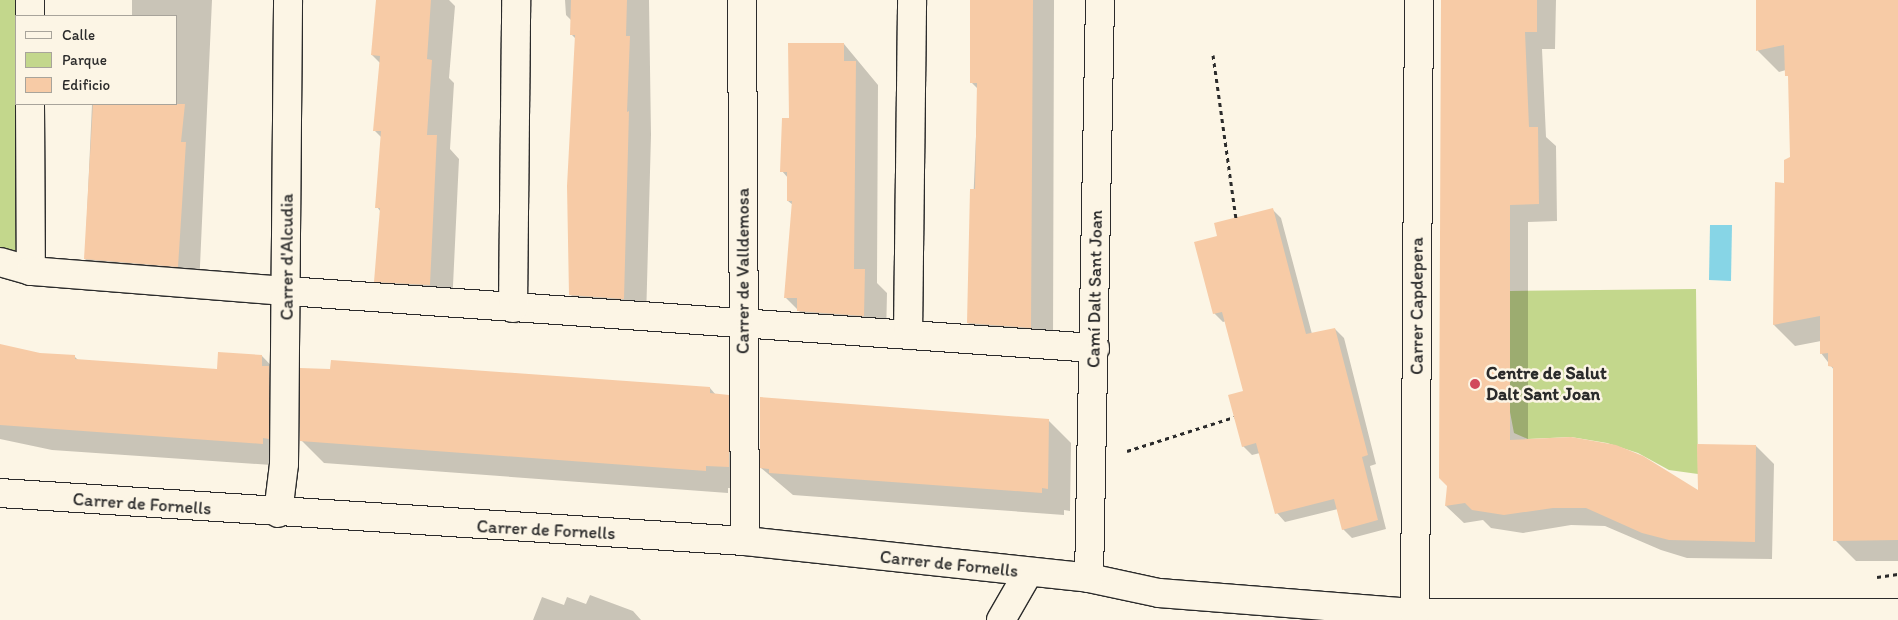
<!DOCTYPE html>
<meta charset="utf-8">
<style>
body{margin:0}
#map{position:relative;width:1898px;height:620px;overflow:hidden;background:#fcf5e5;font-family:Itim,sans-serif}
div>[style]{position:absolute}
.green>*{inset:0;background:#c3d78c}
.water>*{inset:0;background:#87d5e6}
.shadow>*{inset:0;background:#0003}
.building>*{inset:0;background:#f7cba6}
.path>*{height:3px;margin-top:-1.5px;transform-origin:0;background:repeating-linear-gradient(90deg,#2b2b2b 0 4px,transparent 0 8px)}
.roads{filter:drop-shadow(1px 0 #2b2b2b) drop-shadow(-1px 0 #2b2b2b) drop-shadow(0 1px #2b2b2b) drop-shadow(0 -1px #2b2b2b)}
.minor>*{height:28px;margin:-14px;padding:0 14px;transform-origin:14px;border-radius:14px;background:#fcf5e5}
.dots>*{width:14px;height:14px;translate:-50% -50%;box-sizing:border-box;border:2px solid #fcf5e5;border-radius:50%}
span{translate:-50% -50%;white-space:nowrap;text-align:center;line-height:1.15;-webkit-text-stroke:5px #fcf5e5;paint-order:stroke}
.street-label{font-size:18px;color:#2b2b2b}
.poi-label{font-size:18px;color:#2b2b2b;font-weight:700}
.left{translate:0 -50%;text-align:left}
.legend{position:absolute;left:15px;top:15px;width:162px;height:90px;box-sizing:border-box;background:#fcf5e5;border:1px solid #a8a49b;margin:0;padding:6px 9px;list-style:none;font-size:15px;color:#2b2b2b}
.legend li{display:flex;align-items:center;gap:10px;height:25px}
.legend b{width:25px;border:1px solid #a8a49b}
</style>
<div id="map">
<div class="green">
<div style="clip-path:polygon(0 0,17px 0,18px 255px,0 250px)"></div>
<div style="clip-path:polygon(1696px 289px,1698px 474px,1669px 470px,1638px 453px,1607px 443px,1571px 437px,1528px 439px,1514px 433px,1510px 412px,1510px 291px)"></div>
</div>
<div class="water">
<div style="clip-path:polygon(1710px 225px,1732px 225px,1731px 281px,1709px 280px)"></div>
</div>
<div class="shadow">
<div style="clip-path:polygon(132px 0,212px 0,199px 288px,107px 281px,85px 259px,92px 104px,176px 104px,176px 16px,132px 16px)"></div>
<div style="clip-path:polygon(377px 0,449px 0,455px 6px,449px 78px,454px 83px,450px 149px,459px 159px,452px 307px,398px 304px,376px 281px,381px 212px,377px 207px,382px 138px,374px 130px,380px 63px,372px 55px)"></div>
<div style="clip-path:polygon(565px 0,649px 0,651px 135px,646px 321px,593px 317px,571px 295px,576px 39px,571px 34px,572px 21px,566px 15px)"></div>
<div style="clip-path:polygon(971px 0,1054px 0,1053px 350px,991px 345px,968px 323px,978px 89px,972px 83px)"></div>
<div style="clip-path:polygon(1442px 0,1556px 0,1555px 49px,1542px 49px,1546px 137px,1556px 146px,1557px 221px,1528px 222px,1528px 440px,1699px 492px,1756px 446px,1774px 464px,1772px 559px,1687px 558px,1661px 550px,1605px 526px,1571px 525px,1523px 533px,1491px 528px,1483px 520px,1464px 523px,1446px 506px,1449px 485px)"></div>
<div style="clip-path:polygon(1757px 0,1898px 0,1898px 561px,1856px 561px,1835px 540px,1834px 370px,1821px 353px,1821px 341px,1795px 346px,1774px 325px,1785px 184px,1792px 158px,1789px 78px,1786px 70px,1779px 72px,1758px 51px)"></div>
<div style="clip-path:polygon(844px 44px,878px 85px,877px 283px,887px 293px,886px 338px,821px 333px,786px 298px,793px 205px,788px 201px,788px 178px,782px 171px,790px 120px)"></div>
<div style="clip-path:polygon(1272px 209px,1281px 218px,1312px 334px,1335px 329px,1344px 338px,1376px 464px,1370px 466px,1386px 529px,1352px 538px,1343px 529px,1338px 509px,1285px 522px,1277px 513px,1260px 453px,1252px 455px,1243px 446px,1244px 392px,1226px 321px,1223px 322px,1214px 313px,1218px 237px)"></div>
<div style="clip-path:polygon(0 345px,40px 354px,74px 356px,78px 360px,218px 371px,262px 356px,284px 379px,285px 466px,52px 450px,0 439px)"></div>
<div style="clip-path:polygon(332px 362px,710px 388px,716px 395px,728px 396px,751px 418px,751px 489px,728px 488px,728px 493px,324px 463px,301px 440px,331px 371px)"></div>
<div style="clip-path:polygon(1048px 420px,1071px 443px,1070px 511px,1064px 510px,1064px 515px,793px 495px,761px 468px)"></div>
<div style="clip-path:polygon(590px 595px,633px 611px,641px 620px,533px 620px,542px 597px,564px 605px,567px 597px,586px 604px)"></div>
</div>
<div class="building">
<div style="clip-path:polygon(376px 0,431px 0,427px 59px,432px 60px,427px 135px,437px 135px,430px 285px,374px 282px,380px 208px,375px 208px,381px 131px,373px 131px,380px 56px,371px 55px)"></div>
<div style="clip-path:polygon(571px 0,627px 0,626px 36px,630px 36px,627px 112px,629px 111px,624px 299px,569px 295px,567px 186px,575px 35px,570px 35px)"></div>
<div style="clip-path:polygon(970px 0,1033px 0,1031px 328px,967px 323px,970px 189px,975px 189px,977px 83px,970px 83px)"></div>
<div style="clip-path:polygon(1441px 0,1537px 0,1537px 32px,1525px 32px,1529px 127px,1538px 127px,1539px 204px,1510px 205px,1510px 440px,1571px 437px,1616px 445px,1643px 456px,1698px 490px,1697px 444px,1756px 445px,1755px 542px,1669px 540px,1642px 533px,1586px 508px,1553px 508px,1504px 515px,1472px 510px,1465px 503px,1445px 506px,1447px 486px,1439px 478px)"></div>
<div style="clip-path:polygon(1756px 0,1898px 0,1898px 540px,1833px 541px,1833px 367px,1828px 366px,1828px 353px,1820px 354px,1820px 316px,1773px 325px,1775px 182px,1784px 183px,1784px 160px,1790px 157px,1788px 76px,1785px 76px,1784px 45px,1756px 51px)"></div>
<div style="clip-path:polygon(788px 43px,844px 43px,844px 61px,856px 61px,854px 269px,865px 269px,864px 316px,797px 311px,797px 298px,784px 298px,792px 201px,787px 201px,787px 172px,780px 172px,782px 118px,789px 118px)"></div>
<div style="clip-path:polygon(93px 104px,185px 104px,181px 142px,186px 142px,178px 267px,84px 259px)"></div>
<div style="clip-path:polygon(1273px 208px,1306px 334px,1335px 328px,1368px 455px,1362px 457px,1378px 520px,1342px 530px,1334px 499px,1275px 514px,1256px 443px,1242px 447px,1228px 395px,1243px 391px,1222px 312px,1213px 314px,1194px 242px,1217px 236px,1214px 223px)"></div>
<div style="clip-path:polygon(0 344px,40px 353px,75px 355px,75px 359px,217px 369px,218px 352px,262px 355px,262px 366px,269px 366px,269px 439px,263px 438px,263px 444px,0 425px)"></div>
<div style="clip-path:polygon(331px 360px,710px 387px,710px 393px,729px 395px,729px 467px,706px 466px,706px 471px,300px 441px,300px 368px,330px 369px)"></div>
<div style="clip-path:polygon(760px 397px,1049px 419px,1048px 489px,1042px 488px,1042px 493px,769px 473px,769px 469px,760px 468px)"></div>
</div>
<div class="path">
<div style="left:1213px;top:55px;width:165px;rotate:82deg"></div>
<div style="left:1127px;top:451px;width:112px;rotate:-17.6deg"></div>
<div style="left:1877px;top:577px;width:21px;rotate:-8deg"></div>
</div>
<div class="roads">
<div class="minor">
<div style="left:30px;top:0;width:16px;rotate:90deg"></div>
<div style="left:742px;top:0;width:541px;rotate:89.68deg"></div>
<div style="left:30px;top:104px;width:167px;rotate:89.7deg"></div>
<div style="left:0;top:262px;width:32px;rotate:16deg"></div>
<div style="left:31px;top:271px;width:257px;rotate:4.5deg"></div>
<div style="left:287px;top:291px;width:810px;rotate:4.04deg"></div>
<div style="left:513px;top:308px;width:308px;rotate:-89.4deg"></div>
<div style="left:908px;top:335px;width:335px;rotate:-89.3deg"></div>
<div style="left:0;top:493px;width:747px;rotate:3.69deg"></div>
<div style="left:745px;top:541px;width:346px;rotate:6.1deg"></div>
<div style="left:1089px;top:578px;width:72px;rotate:12.1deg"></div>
<div style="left:1159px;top:593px;width:257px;rotate:4.5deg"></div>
<div style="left:1415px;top:613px;width:483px"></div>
<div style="left:278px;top:513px;width:49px;rotate:-83deg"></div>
<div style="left:284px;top:464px;width:464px;rotate:-89.5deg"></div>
<div style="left:1089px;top:578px;width:578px;rotate:-88.91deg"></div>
<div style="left:1415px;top:613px;width:613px;rotate:-89.63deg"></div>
<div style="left:1001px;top:620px;width:54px;rotate:-60.1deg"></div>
</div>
</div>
<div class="dots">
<div style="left:1475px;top:384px;background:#d1495b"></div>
</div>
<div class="street-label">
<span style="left:287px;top:257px;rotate:-90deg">Carrer d'Alcudia</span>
<span style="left:743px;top:271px;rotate:-90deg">Carrer de Valldemosa</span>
<span style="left:1095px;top:289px;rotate:-89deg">Camí Dalt Sant Joan</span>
<span style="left:1417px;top:306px;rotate:-90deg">Carrer Capdepera</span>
<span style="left:142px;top:504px;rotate:4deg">Carrer de Fornells</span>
<span style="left:546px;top:530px;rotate:3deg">Carrer de Fornells</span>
<span style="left:949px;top:564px;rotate:6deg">Carrer de Fornells</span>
</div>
<div class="poi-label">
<span class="left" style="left:1486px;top:384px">Centre de Salut<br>Dalt Sant Joan</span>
</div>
<ul class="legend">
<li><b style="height:6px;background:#fcf5e5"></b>Calle</li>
<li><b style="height:14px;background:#c3d78c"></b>Parque</li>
<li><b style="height:14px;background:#f7cba6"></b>Edificio</li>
</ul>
</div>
